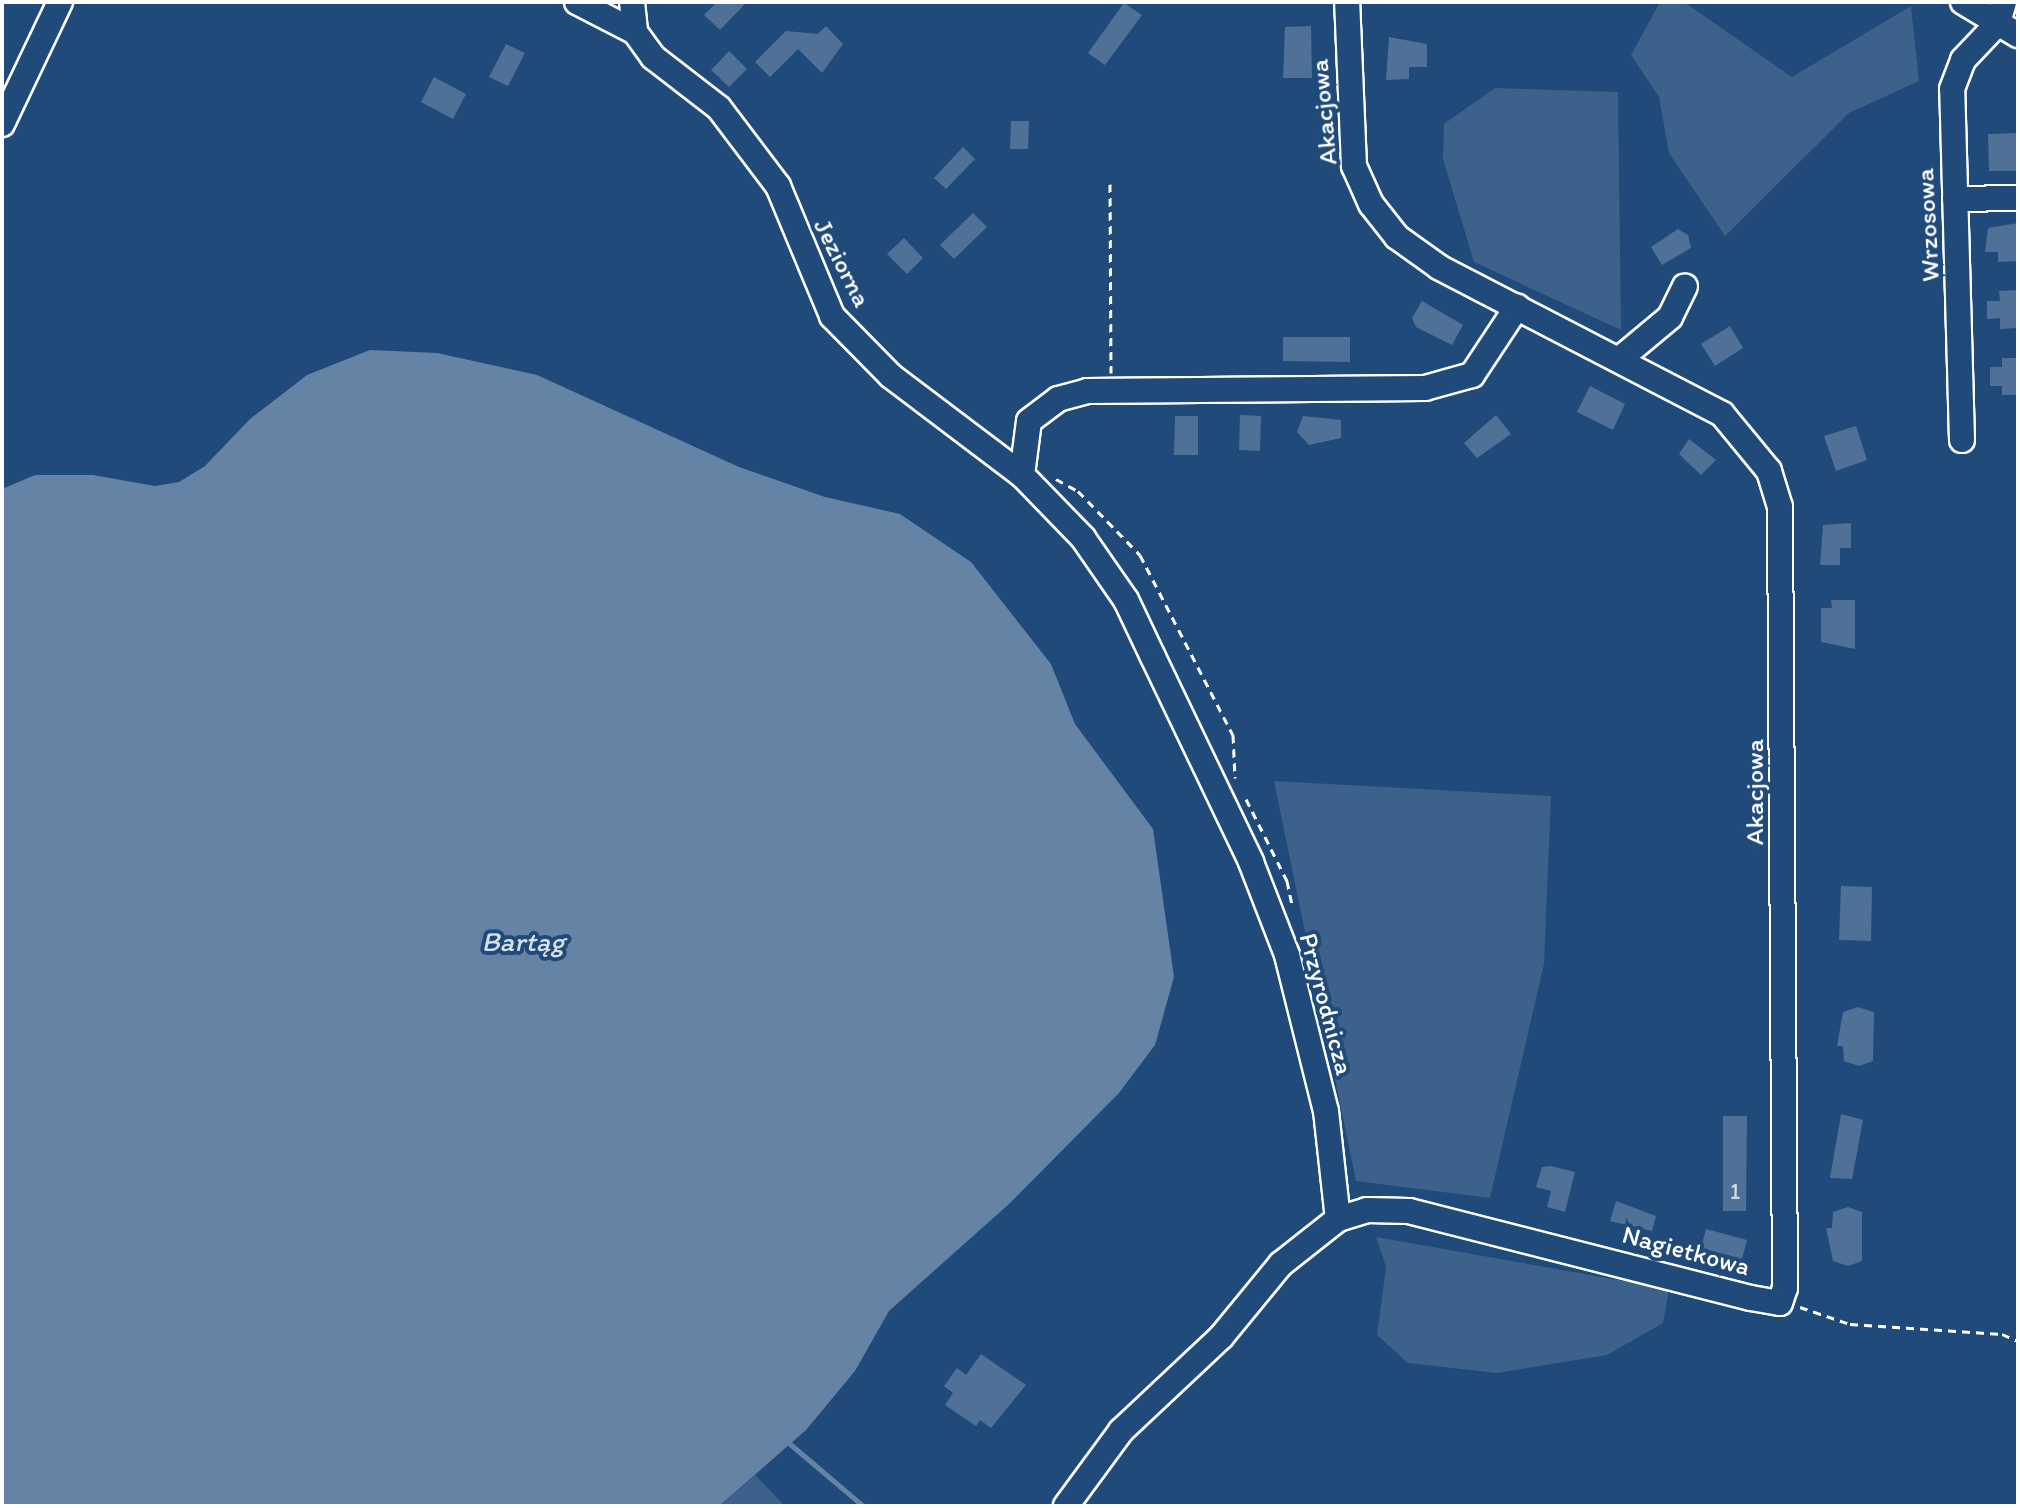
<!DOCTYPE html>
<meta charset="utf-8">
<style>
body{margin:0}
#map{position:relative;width:2020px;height:1508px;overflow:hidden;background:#1f4a7a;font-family:Itim,sans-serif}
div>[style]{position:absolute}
.green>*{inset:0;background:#3c618b}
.water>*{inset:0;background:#6583a4}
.stream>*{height:5px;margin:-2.5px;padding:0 2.5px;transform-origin:2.5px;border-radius:2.5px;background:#6583a4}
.building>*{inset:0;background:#507197}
.path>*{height:3px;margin-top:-1.5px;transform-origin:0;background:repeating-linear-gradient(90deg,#fff 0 8px,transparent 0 14px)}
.roads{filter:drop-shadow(2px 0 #fff) drop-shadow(-2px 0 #fff) drop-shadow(0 2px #fff) drop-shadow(0 -2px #fff)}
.minor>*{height:24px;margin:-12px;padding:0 12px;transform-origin:12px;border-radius:12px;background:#1f4a7a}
span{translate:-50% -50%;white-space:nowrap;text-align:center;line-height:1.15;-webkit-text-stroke:8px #1f4a7a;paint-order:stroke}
.number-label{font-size:22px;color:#d3dce5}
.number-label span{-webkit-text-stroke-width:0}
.street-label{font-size:26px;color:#fff}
.water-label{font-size:28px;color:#d8e0e8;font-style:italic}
.frame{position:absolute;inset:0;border:4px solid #fff;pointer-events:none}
</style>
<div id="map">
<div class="green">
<div style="clip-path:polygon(1660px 2px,1684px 2px,1792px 77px,1911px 6px,1919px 81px,1849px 113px,1725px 236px,1669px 153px,1659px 97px,1631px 55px)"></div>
<div style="clip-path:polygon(1495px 88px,1618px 92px,1621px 330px,1474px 262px,1443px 159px,1444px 124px)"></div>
<div style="clip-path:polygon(1274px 781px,1551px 796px,1544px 964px,1490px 1198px,1356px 1181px)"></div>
<div style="clip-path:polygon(1376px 1237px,1669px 1289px,1663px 1323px,1607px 1355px,1497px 1373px,1408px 1363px,1377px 1335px,1386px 1267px)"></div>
<div style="clip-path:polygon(755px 1475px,785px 1506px,719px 1506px,723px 1503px)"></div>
</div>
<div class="water">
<div style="clip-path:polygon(370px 350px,437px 353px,537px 375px,739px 467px,825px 497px,900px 514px,971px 562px,1051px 664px,1075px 724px,1153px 829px,1174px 977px,1155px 1045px,1119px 1093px,1009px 1204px,889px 1311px,855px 1371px,806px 1430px,719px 1506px,2px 1506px,2px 489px,35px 475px,93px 475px,155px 486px,179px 482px,205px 466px,250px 419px,307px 375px)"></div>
</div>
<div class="stream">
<div style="left:790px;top:1444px;width:96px;rotate:40.3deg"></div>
</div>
<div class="building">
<div style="clip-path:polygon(717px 2px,747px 2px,720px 30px,704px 15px)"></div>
<div style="clip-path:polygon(1124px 3px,1142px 15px,1105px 65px,1088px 53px)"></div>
<div style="clip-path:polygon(826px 26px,843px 44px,822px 73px,798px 49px,770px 77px,755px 62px,786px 31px,818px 34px)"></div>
<div style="clip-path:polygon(1311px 26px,1312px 78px,1283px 78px,1285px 27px)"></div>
<div style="clip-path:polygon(1389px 37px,1427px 44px,1427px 67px,1409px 67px,1409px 79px,1386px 80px)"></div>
<div style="clip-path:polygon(506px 44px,525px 53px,508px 86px,489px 77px)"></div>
<div style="clip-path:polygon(729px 51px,747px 69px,729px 87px,711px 70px)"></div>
<div style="clip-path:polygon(434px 77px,466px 94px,453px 119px,421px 102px)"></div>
<div style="clip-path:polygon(1011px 121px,1029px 121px,1028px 149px,1010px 149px)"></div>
<div style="clip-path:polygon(2018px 133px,2018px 171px,1989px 171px,1988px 134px)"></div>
<div style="clip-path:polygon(963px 147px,975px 159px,946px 189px,934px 178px)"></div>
<div style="clip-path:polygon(973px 213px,987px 227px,954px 259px,940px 245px)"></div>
<div style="clip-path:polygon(2018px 223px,2018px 261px,1998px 262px,1998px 252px,1985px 252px,1988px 228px)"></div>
<div style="clip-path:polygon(1678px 229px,1688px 235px,1691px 248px,1662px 265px,1651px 247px)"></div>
<div style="clip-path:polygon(904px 238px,923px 258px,907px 274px,887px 254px)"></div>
<div style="clip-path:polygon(2018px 290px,2018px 328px,2000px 329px,2000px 318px,1987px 319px,1987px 301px,2000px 301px,1999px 291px)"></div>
<div style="clip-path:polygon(1422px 301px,1463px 325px,1452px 345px,1416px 327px,1412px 318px)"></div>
<div style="clip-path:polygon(1730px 326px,1743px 348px,1715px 366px,1701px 344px)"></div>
<div style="clip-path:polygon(1283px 337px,1350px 337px,1350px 362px,1283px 361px)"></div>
<div style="clip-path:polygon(2002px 358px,2018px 358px,2018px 395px,2002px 395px,2002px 386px,1990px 386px,1990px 367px,2002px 367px)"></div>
<div style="clip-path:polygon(1590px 386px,1625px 404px,1613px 430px,1577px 412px)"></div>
<div style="clip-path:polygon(1240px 415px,1261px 416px,1260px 451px,1239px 450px)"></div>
<div style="clip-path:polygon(1496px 415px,1511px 434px,1477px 458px,1464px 443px)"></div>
<div style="clip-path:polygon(1175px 416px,1198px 416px,1198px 455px,1174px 455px)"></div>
<div style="clip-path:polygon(1303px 416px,1341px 420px,1341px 438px,1309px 445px,1297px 432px)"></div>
<div style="clip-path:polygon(1856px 426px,1867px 460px,1836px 471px,1824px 436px)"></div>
<div style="clip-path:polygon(1689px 439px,1716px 460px,1701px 475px,1679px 454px)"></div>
<div style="clip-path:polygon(1851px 523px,1851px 548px,1840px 548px,1840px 565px,1820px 565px,1823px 525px)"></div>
<div style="clip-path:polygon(1831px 600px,1855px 600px,1855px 649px,1821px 642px,1821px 608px,1832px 608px)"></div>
<div style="clip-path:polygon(1841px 886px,1872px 887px,1871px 941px,1839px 940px)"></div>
<div style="clip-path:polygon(1858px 1007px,1874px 1012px,1873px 1061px,1859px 1066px,1844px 1061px,1843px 1046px,1837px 1046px,1843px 1012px)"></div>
<div style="clip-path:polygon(1841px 1114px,1863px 1120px,1852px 1179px,1830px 1178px)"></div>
<div style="clip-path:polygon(1723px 1116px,1747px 1116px,1746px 1211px,1723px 1211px)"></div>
<div style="clip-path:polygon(1551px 1166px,1575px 1172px,1565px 1212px,1547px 1207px,1551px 1191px,1536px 1187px,1542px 1167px)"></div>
<div style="clip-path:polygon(1616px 1201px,1656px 1216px,1652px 1231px,1610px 1221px)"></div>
<div style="clip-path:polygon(1848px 1207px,1862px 1212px,1862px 1261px,1848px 1266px,1833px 1261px,1826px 1228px,1832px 1228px,1833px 1212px)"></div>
<div style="clip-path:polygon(1706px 1229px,1747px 1240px,1742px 1259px,1701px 1248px)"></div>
<div style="clip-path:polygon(981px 1354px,1026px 1385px,991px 1428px,980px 1420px,976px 1426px,945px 1405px,953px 1393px,944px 1386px,957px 1368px,966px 1375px)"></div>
</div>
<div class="path">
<div style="left:1110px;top:184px;width:189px;rotate:89.7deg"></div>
<div style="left:1056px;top:479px;width:25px;rotate:29deg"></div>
<div style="left:1078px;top:491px;width:89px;rotate:45.9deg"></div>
<div style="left:1140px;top:555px;width:203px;rotate:62.7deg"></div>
<div style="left:1233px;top:735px;width:43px;rotate:87.3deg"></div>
<div style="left:1246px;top:799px;width:92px;rotate:63.4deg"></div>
<div style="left:1287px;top:881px;width:25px;rotate:78deg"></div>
<div style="left:1800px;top:1307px;width:53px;rotate:18.8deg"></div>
<div style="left:1850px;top:1324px;width:152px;rotate:3.8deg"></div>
<div style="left:2002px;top:1334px;width:17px;rotate:24deg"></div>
</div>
<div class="roads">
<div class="minor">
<div style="left:577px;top:2px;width:65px;rotate:27.3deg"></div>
<div style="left:632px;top:2px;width:30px;rotate:84deg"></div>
<div style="left:635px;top:32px;width:31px;rotate:54deg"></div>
<div style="left:653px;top:57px;width:83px;rotate:37.7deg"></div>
<div style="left:719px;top:108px;width:98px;rotate:52.9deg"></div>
<div style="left:778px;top:186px;width:141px;rotate:67.4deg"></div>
<div style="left:832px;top:316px;width:84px;rotate:45.5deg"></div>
<div style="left:891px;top:376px;width:164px;rotate:37.1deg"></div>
<div style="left:1022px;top:475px;width:88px;rotate:45.9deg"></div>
<div style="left:1083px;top:538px;width:75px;rotate:55.3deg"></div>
<div style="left:1126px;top:600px;width:63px;rotate:64.7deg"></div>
<div style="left:1153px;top:657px;width:227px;rotate:64.4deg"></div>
<div style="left:1251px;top:862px;width:100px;rotate:68.8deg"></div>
<div style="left:1287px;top:955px;width:161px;rotate:76deg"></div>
<div style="left:1326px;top:1111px;width:109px;rotate:83.7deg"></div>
<div style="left:1338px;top:1219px;width:73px;rotate:141.7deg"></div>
<div style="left:1281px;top:1264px;width:94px;rotate:129.4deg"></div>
<div style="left:1221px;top:1337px;width:137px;rotate:136.8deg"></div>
<div style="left:1121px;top:1431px;width:93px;rotate:126.3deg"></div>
<div style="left:1963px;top:2px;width:64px;rotate:31deg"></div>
<div style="left:2px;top:124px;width:135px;rotate:-64.6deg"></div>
<div style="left:1955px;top:199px;width:63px;rotate:-0.9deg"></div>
<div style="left:1621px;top:358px;width:64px;rotate:-39.9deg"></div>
<div style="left:1670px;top:317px;width:34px;rotate:-64deg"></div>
<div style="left:1962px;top:440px;width:351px;rotate:-91.6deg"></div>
<div style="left:1952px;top:89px;width:31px;rotate:-69deg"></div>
<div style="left:1963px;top:60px;width:51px;rotate:-46.6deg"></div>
<div style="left:1998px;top:23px;width:22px;rotate:-74deg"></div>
<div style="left:1022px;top:475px;width:54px;rotate:-82.6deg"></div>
<div style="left:1029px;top:421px;width:36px;rotate:-37deg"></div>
<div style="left:1058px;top:399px;width:30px;rotate:-15deg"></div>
<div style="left:1087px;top:391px;width:338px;rotate:-0.5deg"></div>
<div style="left:1425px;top:388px;width:49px;rotate:-15.5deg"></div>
<div style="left:1472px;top:375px;width:82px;rotate:-56.5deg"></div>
<div style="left:1338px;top:1219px;width:30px;rotate:-17deg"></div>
<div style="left:1367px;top:1210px;width:42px;rotate:1.4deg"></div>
<div style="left:1409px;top:1211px;width:353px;rotate:14.3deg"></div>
<div style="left:1751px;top:1298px;width:29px;rotate:10deg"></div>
<div style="left:1780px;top:1303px;width:16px;rotate:-72deg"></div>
<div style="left:1785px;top:1288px;width:781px;rotate:-90.37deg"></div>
<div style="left:1780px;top:507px;width:38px;rotate:-107deg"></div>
<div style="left:1769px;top:471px;width:74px;rotate:-129.5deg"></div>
<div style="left:1722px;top:414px;width:319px;rotate:-152.6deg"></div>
<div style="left:1439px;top:267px;width:52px;rotate:-144.5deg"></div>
<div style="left:1397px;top:237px;width:42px;rotate:-128.2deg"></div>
<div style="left:1371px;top:204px;width:42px;rotate:-114.1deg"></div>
<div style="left:1354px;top:166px;width:164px;rotate:-92.4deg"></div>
</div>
</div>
<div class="number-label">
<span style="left:1735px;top:1192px">1</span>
</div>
<div class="street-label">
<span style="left:1324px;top:112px;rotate:-95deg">Akacjowa</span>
<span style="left:1928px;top:225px;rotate:-93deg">Wrzosowa</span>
<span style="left:842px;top:263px;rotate:63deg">Jeziorna</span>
<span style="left:1755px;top:792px;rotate:-90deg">Akacjowa</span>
<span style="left:1326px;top:1004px;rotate:75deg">Przyrodnicza</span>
<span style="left:1686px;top:1251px;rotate:15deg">Nagietkowa</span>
</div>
<div class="water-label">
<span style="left:523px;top:941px">Bartąg</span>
</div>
<div class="frame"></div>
</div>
